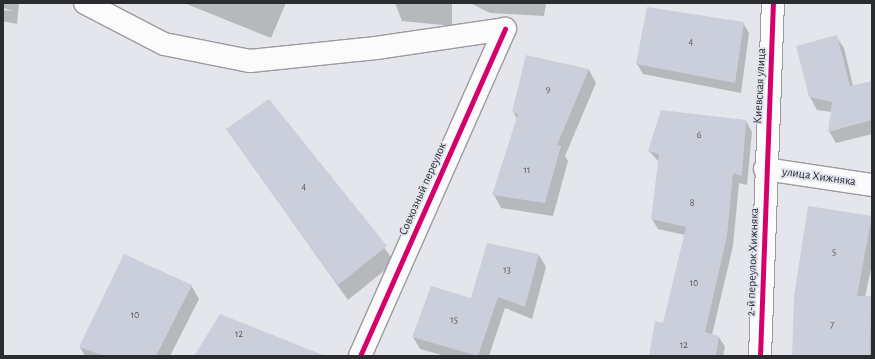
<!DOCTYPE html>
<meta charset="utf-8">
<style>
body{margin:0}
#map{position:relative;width:875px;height:359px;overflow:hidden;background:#e4e6ec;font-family:"Alegreya Sans",sans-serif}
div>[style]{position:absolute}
.shadow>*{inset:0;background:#0003}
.building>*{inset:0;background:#cbcfdc}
.roads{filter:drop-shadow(1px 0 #9a9b9f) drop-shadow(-1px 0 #9a9b9f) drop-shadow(0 1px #9a9b9f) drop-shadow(0 -1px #9a9b9f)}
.minor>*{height:22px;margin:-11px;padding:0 11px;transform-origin:11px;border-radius:11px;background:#fbfbfc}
.cycleway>*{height:5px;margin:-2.5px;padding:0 2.5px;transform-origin:2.5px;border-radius:2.5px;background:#d6006c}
span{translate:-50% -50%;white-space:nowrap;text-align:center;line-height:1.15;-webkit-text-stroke:3.5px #e1e4ef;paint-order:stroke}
.number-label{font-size:10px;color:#55565d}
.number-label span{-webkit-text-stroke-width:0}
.street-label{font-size:12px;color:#2b2c30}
.frame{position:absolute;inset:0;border:4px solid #2b2c30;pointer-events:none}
</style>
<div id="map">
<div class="shadow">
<div style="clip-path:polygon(3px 3px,19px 3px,17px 24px,3px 21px,3px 10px,14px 11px,3px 8px)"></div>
<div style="clip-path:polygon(184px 3px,286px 3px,271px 38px)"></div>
<div style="clip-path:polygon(395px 3px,452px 3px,452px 26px,402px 21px)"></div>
<div style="clip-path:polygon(470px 3px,546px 3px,544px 16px,490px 13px)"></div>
<div style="clip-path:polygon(743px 23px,749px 33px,741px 93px,643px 74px,637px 64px)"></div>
<div style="clip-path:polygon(836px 36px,844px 48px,853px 86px,872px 82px,872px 134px,836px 143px,829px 131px,832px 112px,817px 110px,810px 97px)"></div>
<div style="clip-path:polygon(589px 70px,596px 83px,565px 156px,568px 161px,553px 216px,501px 208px,494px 195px,517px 119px,513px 111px)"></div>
<div style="clip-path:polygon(269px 100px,395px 262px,348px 300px,227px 130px)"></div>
<div style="clip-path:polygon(746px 121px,752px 132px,747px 185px,739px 183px,733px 246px,712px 335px,719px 337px,725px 347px,723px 356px,650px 356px,664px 324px,685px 235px,658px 229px,652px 219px,659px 162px,649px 151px)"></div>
<div style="clip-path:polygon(809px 207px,872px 217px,872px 264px,865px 297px,872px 300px,872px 356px,793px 356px)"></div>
<div style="clip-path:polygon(539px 255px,546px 267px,532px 319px,505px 308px,489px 356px,445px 356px,420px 349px,413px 337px)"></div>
<div style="clip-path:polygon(191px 285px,199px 299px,170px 356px,85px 356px,80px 347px)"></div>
</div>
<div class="building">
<div style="clip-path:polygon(647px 7px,744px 22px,735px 83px,636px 64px)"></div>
<div style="clip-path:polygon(837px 35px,850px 86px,872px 81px,872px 120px,828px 132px,832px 102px,809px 97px,796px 46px)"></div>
<div style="clip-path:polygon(526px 55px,589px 69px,557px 145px,561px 146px,545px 203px,492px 195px,518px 114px,512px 112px)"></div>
<div style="clip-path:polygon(269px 99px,387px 246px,338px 285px,226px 129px)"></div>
<div style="clip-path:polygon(661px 110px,746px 120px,742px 176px,733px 173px,727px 236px,705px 332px,719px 336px,716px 356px,649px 356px,655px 321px,663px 323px,686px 227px,651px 219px,659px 154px,648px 151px)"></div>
<div style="clip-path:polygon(808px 206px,872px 216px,857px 296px,871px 296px,870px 356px,792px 356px,794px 296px)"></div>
<div style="clip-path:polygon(487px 243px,539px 254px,525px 307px,498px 297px,478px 356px,412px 337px,431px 286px,471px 298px)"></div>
<div style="clip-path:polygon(124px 254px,192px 285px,156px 356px,104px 356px,79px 347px)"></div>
<div style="clip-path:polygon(220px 314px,323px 355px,322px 356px,194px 356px)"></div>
</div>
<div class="roads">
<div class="minor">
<div style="left:85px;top:3px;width:89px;rotate:27.4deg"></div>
<div style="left:164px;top:44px;width:88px;rotate:11.2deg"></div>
<div style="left:250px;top:61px;width:127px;rotate:-5.9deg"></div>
<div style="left:376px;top:48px;width:130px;rotate:-8.4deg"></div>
<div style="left:765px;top:169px;width:108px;rotate:8.5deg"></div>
<div style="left:360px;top:356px;width:358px;rotate:-66.1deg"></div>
<div style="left:760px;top:356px;width:353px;rotate:-87.9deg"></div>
</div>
</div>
<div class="cycleway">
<div style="left:360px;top:356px;width:358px;rotate:-66.1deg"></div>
<div style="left:760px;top:356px;width:353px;rotate:-87.9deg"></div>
</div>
<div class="number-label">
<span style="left:691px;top:43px">4</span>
<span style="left:548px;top:90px">9</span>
<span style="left:699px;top:136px">6</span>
<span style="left:527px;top:171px">11</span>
<span style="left:304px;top:188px">4</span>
<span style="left:692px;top:204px">8</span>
<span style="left:834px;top:253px">5</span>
<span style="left:507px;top:271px">13</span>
<span style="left:694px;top:284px">10</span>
<span style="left:135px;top:316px">10</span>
<span style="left:454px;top:321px">15</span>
<span style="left:832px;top:326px">7</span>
<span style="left:239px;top:335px">12</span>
<span style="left:684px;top:346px">12</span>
</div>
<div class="street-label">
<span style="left:760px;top:86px;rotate:-87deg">Киевская улица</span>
<span style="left:819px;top:177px;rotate:8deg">улица Хижняка</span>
<span style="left:423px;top:189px;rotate:-66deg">Совхозный переулок</span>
<span style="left:753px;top:262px;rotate:-88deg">2-й переулок Хижняка</span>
</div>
<div class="frame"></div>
</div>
